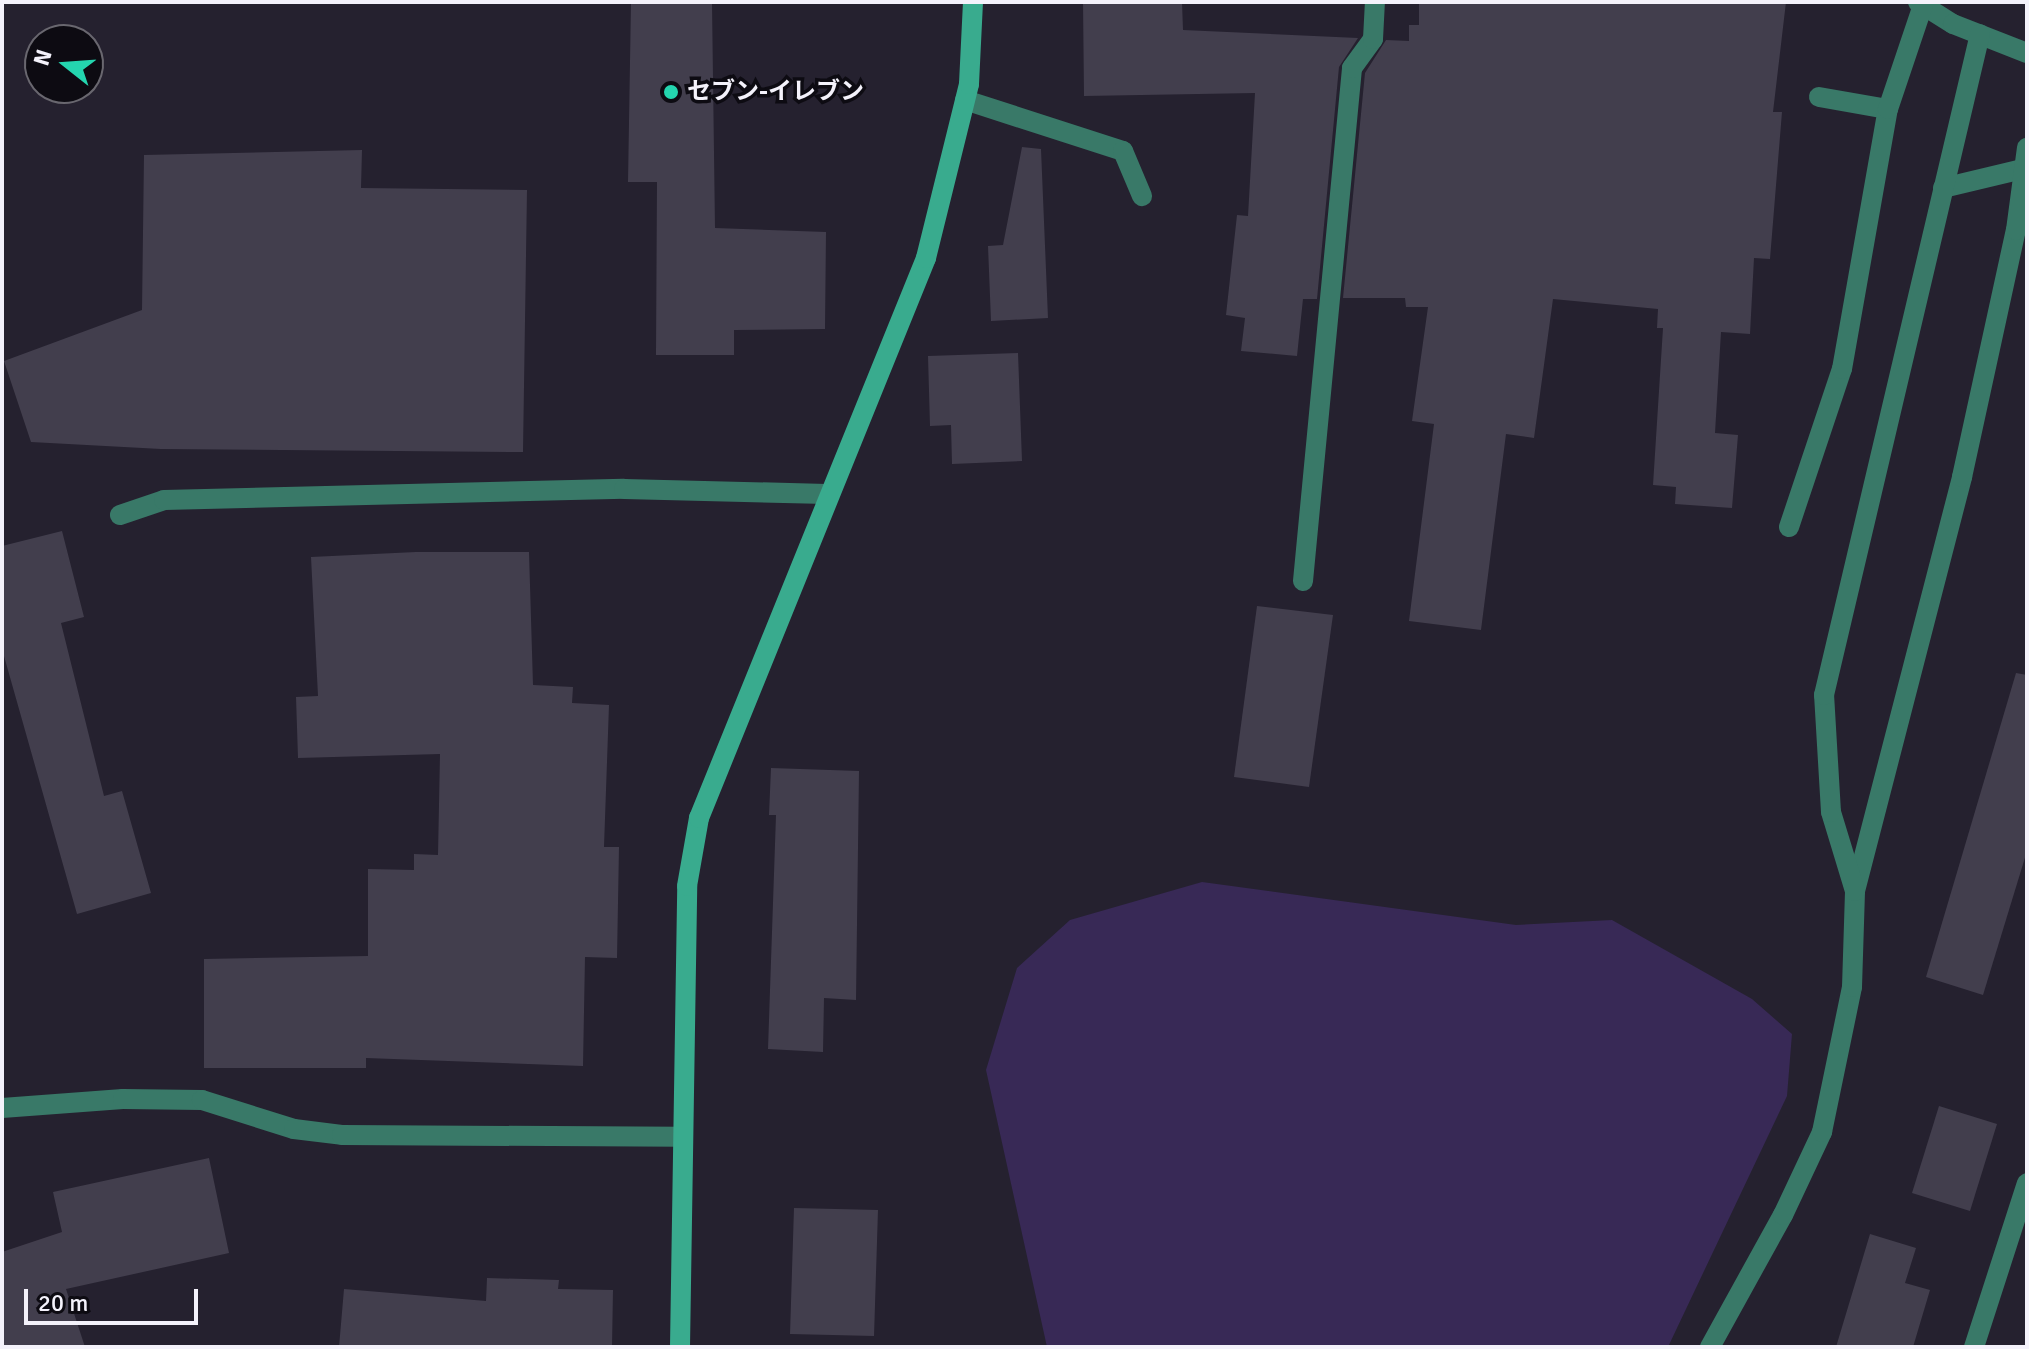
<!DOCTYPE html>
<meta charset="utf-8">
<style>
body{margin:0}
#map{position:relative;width:2029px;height:1349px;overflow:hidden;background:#25212f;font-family:Signika,"Noto Sans JP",sans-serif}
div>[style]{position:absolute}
.green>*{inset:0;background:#382956}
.building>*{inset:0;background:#423e4d}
.lane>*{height:20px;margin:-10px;padding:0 10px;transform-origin:10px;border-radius:10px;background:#397968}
.street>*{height:20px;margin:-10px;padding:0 10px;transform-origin:10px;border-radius:10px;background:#397968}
.secondary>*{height:20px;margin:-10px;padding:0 10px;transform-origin:10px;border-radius:10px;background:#39ab8e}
.lane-bridge>*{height:20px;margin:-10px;padding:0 10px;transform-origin:10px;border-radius:10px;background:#397968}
.dots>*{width:22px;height:22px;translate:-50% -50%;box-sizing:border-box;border:4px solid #0d0b12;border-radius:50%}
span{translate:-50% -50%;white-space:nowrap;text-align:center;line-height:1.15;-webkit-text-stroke:7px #0d0b12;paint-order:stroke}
.poi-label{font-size:24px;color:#f4f2fb;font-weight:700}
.left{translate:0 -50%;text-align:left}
.frame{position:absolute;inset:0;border:4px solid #f4f2fb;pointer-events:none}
.north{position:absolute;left:24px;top:24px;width:80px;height:80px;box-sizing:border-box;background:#0d0b12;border:2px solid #69676f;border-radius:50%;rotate:287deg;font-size:22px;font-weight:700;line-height:32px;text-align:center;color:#f4f2fb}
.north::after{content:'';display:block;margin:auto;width:28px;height:36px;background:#24d5af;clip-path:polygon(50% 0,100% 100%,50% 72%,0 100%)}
.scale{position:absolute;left:24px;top:1289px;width:174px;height:36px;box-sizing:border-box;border:4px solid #f4f2fb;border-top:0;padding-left:10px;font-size:24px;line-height:28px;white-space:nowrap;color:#f4f2fb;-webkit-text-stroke:6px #0d0b12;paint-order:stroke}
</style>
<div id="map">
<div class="green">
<div style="clip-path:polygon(1202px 882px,1516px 925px,1612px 920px,1752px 999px,1792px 1034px,1787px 1096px,1668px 1347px,1047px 1347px,986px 1070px,1017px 968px,1070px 920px)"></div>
</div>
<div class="building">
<div style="clip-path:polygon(631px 2px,712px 3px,715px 228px,826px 232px,825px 329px,734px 330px,734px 355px,656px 355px,657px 182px,628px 182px)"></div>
<div style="clip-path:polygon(1083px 2px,1182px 2px,1183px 30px,1358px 38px,1339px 67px,1317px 299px,1303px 299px,1297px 356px,1241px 351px,1245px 318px,1226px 315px,1237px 215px,1248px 216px,1255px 93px,1084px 96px)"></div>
<div style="clip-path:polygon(1419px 2px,1786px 2px,1773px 112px,1782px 112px,1770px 259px,1754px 258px,1750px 334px,1721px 332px,1715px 433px,1738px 435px,1732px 508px,1675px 504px,1676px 487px,1653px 485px,1663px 328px,1657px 328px,1658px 309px,1553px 299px,1534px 438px,1506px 434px,1481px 630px,1409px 621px,1434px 424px,1412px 421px,1428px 307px,1406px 307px,1405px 298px,1343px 298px,1365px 73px,1386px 40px,1409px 41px,1409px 25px,1419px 25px)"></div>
<div style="clip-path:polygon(1022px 147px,1041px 149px,1048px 318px,991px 321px,988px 246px,1003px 245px)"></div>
<div style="clip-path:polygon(362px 150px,361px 188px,527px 190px,523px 452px,161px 449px,31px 442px,4px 361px,142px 310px,144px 155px)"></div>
<div style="clip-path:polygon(1018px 353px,1022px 461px,952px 464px,951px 425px,930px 426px,928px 356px)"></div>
<div style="clip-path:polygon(62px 531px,84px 617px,61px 623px,104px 796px,122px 791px,151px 893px,77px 914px,2px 649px,2px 546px)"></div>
<div style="clip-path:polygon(416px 552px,529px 552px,533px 685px,573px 687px,572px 703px,609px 705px,604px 847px,619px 847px,617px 958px,585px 957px,583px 1066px,366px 1058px,366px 1068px,204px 1068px,204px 959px,368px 956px,368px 869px,414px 870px,414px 854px,438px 855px,440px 754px,298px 758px,296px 697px,318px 696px,311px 557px)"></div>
<div style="clip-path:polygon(1257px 606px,1333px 615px,1309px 787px,1234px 777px)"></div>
<div style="clip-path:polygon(2016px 673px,2027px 675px,2027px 851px,1983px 995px,1926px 977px)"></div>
<div style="clip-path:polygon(771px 768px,859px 771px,856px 1000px,824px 998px,823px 1052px,768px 1049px,776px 815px,769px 815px)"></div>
<div style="clip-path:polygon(1939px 1106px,1997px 1124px,1970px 1211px,1912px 1193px)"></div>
<div style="clip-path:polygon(209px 1158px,229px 1253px,66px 1289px,85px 1347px,2px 1347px,2px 1252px,62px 1232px,53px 1192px)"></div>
<div style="clip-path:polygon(794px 1208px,878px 1210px,874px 1336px,790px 1334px)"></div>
<div style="clip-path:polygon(1870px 1234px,1916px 1248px,1905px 1283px,1930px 1290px,1913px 1347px,1836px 1347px)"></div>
<div style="clip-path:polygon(487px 1278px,559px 1280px,558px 1289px,613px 1290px,612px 1347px,339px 1347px,344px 1289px,486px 1301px)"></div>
</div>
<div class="lane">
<div style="left:1855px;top:891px;width:428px;rotate:-75.5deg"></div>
<div style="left:1962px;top:477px;width:253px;rotate:-77.7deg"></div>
</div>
<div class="street">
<div style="left:1918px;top:2px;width:41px;rotate:32.2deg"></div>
<div style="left:1953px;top:24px;width:79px;rotate:21.4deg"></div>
<div style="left:1819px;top:97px;width:70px;rotate:9.9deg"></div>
<div style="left:965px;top:100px;width:166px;rotate:17.9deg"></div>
<div style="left:1123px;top:151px;width:49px;rotate:67.1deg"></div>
<div style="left:1943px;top:188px;width:86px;rotate:-13.4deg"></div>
<div style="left:120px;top:515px;width:46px;rotate:-18.8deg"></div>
<div style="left:164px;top:500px;width:460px;rotate:-1.4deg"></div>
<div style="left:624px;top:489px;width:203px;rotate:1.4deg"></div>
<div style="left:1789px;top:527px;width:167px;rotate:-71.5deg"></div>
<div style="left:1842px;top:369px;width:264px;rotate:-80deg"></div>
<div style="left:1888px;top:109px;width:110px;rotate:-71.4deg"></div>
<div style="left:1303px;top:581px;width:515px;rotate:-84.54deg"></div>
<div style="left:1352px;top:68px;width:36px;rotate:-54deg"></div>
<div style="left:1373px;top:39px;width:37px;rotate:-87deg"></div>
<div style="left:2px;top:1108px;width:121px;rotate:-4.3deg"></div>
<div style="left:123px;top:1099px;width:79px;rotate:0.7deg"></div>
<div style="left:202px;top:1100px;width:96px;rotate:17.5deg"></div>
<div style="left:294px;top:1129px;width:48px;rotate:7.1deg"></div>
<div style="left:342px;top:1135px;width:339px;rotate:0.3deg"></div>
<div style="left:1710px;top:1347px;width:151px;rotate:-61.1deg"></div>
<div style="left:1783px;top:1215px;width:92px;rotate:-64.8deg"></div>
<div style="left:1822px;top:1132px;width:148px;rotate:-78.3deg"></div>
<div style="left:1852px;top:987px;width:96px;rotate:-88.2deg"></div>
<div style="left:1855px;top:891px;width:83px;rotate:-106.9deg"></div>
<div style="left:1831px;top:812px;width:117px;rotate:-93.4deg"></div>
<div style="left:1824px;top:695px;width:679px;rotate:-76.72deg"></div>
<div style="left:1974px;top:1347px;width:172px;rotate:-72.1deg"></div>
</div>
<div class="secondary">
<div style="left:680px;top:1347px;width:461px;rotate:-89.1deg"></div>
<div style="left:687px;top:886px;width:69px;rotate:-80deg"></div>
<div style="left:699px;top:818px;width:604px;rotate:-67.93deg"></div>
<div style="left:926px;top:258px;width:179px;rotate:-76.1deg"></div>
<div style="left:969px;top:84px;width:82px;rotate:-87.2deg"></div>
</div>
<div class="lane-bridge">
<div style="left:2016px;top:230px;width:83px;rotate:-82.4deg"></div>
</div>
<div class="dots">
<div style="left:671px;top:92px;background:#24d5af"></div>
</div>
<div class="poi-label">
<span class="left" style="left:687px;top:92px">セブン-イレブン</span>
</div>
<div class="frame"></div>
<div class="north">N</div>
<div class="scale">20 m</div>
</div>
